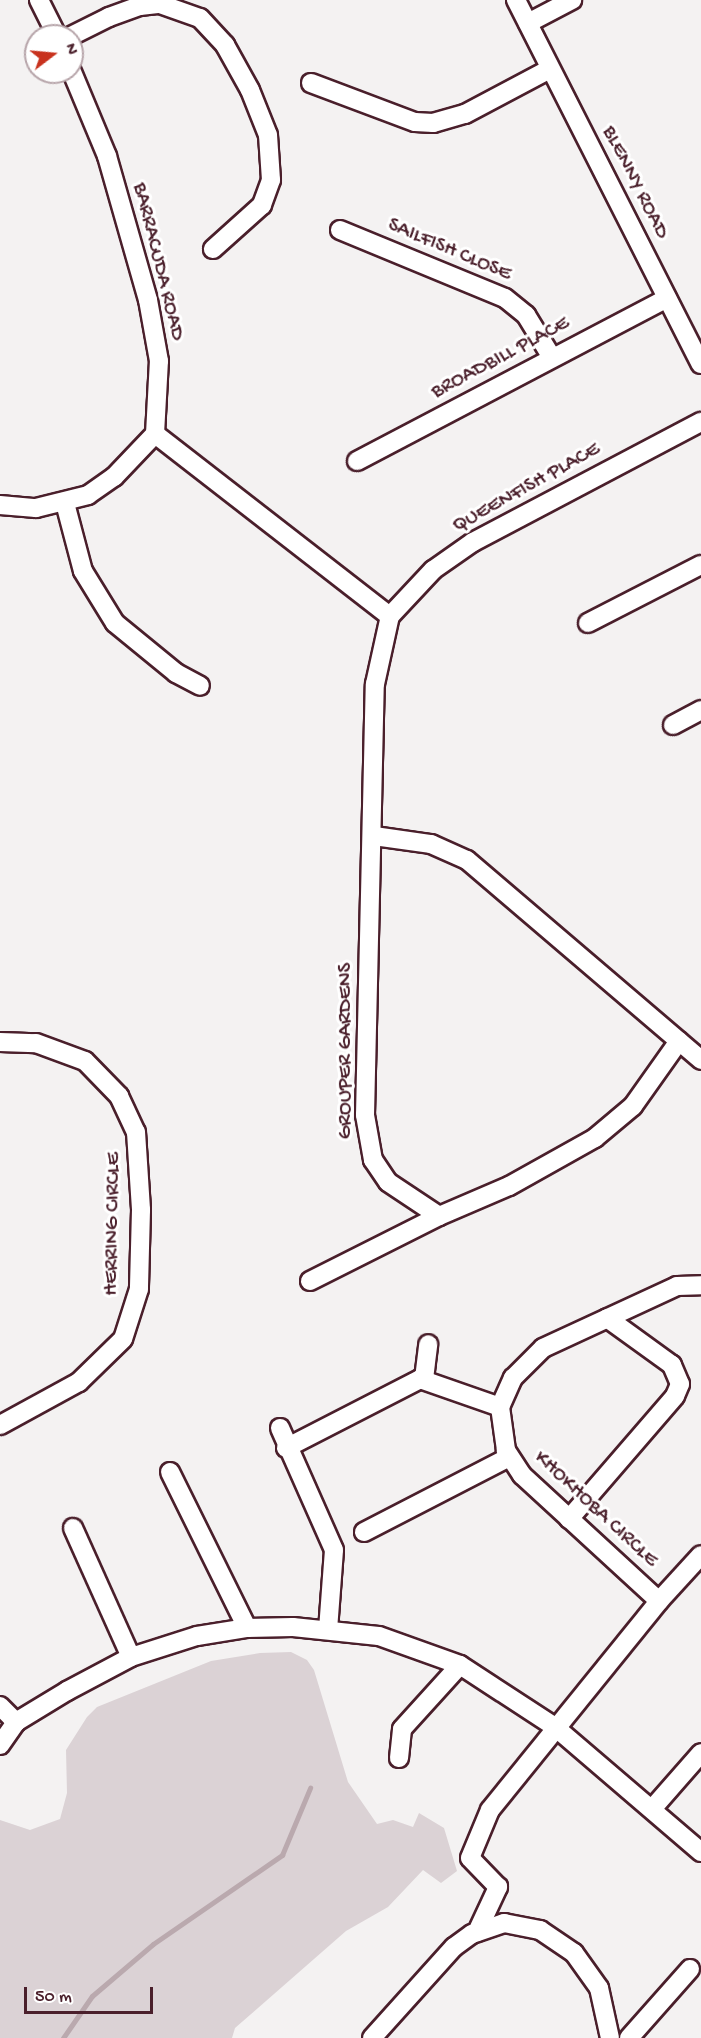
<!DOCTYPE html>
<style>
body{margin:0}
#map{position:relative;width:701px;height:2038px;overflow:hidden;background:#f4f2f2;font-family:"Gochi Hand",sans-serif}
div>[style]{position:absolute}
.green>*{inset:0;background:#dbd2d5}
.stream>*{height:5px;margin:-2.5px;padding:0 2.5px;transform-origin:2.5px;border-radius:2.5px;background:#baa9ae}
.roads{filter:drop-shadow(2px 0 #4a1f2b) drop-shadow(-2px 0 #4a1f2b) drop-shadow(0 2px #4a1f2b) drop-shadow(0 -2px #4a1f2b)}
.minor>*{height:18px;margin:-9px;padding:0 9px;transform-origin:9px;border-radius:9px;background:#fff}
span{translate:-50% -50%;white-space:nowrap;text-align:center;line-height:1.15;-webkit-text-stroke:6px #fff;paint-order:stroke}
.street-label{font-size:21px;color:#4a1f2b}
.north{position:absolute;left:24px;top:24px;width:60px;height:60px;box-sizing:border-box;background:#fff;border:2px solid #b7a5aa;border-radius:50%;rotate:74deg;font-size:16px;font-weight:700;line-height:24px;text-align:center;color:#4a1f2b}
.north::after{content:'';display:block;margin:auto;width:21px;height:27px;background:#c8321e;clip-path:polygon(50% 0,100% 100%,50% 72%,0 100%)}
.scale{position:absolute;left:24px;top:1987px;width:129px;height:27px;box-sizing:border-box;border:3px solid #4a1f2b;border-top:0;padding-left:8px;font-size:18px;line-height:21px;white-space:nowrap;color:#4a1f2b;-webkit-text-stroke:4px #fff;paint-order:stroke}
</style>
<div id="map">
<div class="green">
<div style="clip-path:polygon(260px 1653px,291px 1652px,307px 1660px,314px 1670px,348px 1782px,377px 1824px,393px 1820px,413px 1827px,419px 1813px,444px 1828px,457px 1871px,441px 1883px,423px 1870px,388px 1907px,346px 1931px,235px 2028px,232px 2038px,0 2038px,0 1820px,30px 1830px,60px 1819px,67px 1793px,66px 1750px,87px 1717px,97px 1707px,211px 1661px)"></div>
</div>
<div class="stream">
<div style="left:63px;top:2038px;width:51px;rotate:-55.4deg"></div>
<div style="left:92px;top:1996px;width:80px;rotate:-40.4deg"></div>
<div style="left:153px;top:1944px;width:157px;rotate:-34.6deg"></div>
<div style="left:282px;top:1855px;width:73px;rotate:-67.3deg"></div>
</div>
<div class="roads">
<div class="minor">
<div style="left:39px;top:0;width:40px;rotate:63.4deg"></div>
<div style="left:516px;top:0;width:408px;rotate:63.1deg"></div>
<div style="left:528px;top:23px;width:50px;rotate:-27.6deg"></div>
<div style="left:71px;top:36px;width:42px;rotate:-26.6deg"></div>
<div style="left:109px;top:17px;width:33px;rotate:-20deg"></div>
<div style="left:140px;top:6px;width:20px;rotate:-6deg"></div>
<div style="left:160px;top:4px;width:42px;rotate:19.3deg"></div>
<div style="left:200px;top:18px;width:37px;rotate:47deg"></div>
<div style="left:225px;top:45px;width:51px;rotate:60.9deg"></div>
<div style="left:250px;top:90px;width:48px;rotate:68.2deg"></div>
<div style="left:268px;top:135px;width:45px;rotate:86.2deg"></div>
<div style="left:271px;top:180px;width:27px;rotate:110deg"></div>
<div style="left:262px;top:205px;width:66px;rotate:138.1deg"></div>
<div style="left:311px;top:83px;width:111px;rotate:20.6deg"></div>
<div style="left:415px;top:122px;width:18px;rotate:3deg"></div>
<div style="left:433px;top:123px;width:33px;rotate:-16deg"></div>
<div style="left:465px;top:114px;width:96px;rotate:-27.9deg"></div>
<div style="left:340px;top:230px;width:178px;rotate:22.4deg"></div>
<div style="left:505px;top:298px;width:27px;rotate:39deg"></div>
<div style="left:526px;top:315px;width:48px;rotate:58.6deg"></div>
<div style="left:155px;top:434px;width:297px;rotate:37.8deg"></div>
<div style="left:357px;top:461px;width:350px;rotate:-27.7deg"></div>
<div style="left:65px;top:503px;width:70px;rotate:75.2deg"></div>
<div style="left:83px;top:571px;width:61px;rotate:58.4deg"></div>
<div style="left:115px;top:623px;width:79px;rotate:39.3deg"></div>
<div style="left:176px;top:673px;width:27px;rotate:28deg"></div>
<div style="left:0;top:505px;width:36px;rotate:5deg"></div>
<div style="left:36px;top:508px;width:54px;rotate:-14deg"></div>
<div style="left:88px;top:495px;width:32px;rotate:-35deg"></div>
<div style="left:114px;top:477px;width:59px;rotate:-46.4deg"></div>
<div style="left:155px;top:434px;width:73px;rotate:-86.9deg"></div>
<div style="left:159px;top:361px;width:62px;rotate:-100.2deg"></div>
<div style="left:148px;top:300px;width:150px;rotate:-105.9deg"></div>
<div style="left:107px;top:156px;width:91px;rotate:-112.6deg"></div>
<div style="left:588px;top:623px;width:127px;rotate:-27.2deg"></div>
<div style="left:673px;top:725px;width:32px;rotate:-28deg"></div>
<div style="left:374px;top:836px;width:58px;rotate:8deg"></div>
<div style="left:431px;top:844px;width:39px;rotate:24deg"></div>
<div style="left:467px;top:860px;width:308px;rotate:40.5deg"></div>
<div style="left:679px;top:1041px;width:80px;rotate:125.3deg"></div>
<div style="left:633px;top:1106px;width:50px;rotate:139.9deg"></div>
<div style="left:595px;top:1138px;width:98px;rotate:150.8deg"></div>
<div style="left:509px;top:1186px;width:76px;rotate:156.8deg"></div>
<div style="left:439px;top:1216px;width:61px;rotate:-146.3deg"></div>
<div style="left:388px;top:1182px;width:27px;rotate:-124deg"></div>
<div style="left:373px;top:1160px;width:46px;rotate:-100.1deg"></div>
<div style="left:365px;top:1115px;width:431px;rotate:-88.7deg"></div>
<div style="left:375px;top:684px;width:70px;rotate:-77.6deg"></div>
<div style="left:390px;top:616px;width:63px;rotate:-46.9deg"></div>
<div style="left:433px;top:570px;width:49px;rotate:-35deg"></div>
<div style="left:473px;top:542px;width:258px;rotate:-27.8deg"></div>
<div style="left:0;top:1042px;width:36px;rotate:2deg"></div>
<div style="left:36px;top:1043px;width:52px;rotate:20.2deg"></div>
<div style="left:85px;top:1061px;width:49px;rotate:45.8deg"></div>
<div style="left:119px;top:1096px;width:40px;rotate:65deg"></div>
<div style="left:136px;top:1132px;width:78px;rotate:86.3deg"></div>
<div style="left:141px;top:1210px;width:79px;rotate:91.5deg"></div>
<div style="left:139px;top:1289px;width:52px;rotate:107.7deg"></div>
<div style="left:123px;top:1339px;width:62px;rotate:135.7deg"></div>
<div style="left:79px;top:1382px;width:90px;rotate:151.4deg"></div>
<div style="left:310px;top:1281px;width:144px;rotate:-26.7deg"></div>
<div style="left:424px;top:1379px;width:35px;rotate:-83deg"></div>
<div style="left:280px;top:1428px;width:133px;rotate:66.1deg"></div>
<div style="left:334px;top:1550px;width:80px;rotate:94.3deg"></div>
<div style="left:286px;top:1448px;width:151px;rotate:-27.2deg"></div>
<div style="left:420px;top:1379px;width:85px;rotate:19.3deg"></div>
<div style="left:170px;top:1472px;width:174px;rotate:63.7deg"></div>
<div style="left:569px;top:1519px;width:162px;rotate:-49.2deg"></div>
<div style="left:675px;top:1396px;width:13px;rotate:-67deg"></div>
<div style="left:680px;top:1384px;width:21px;rotate:-113deg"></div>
<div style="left:672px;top:1365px;width:80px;rotate:-144.1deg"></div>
<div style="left:73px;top:1528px;width:141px;rotate:65.8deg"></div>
<div style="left:364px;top:1532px;width:163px;rotate:-27.3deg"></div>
<div style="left:659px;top:1601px;width:186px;rotate:-137.4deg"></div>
<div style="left:522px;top:1475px;width:30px;rotate:-123deg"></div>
<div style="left:506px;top:1450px;width:43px;rotate:-97.9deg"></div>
<div style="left:500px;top:1407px;width:32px;rotate:-66deg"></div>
<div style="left:513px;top:1378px;width:42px;rotate:-45deg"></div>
<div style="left:543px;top:1348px;width:148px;rotate:-24.8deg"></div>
<div style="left:677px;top:1286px;width:24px;rotate:-2deg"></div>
<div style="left:0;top:1706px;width:23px;rotate:45deg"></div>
<div style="left:0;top:1745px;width:28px;rotate:-55deg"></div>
<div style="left:16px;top:1722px;width:60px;rotate:-31.3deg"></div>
<div style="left:67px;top:1691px;width:72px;rotate:-28deg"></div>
<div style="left:131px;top:1657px;width:69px;rotate:-17.7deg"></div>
<div style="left:197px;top:1636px;width:51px;rotate:-9.1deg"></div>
<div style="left:247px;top:1628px;width:46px;rotate:-1.2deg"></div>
<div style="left:293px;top:1627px;width:86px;rotate:6deg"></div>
<div style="left:379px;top:1636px;width:86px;rotate:19.7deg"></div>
<div style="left:460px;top:1665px;width:113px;rotate:33.1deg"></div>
<div style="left:555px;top:1727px;width:192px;rotate:40.6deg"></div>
<div style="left:399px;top:1758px;width:29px;rotate:-84deg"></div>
<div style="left:402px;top:1729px;width:86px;rotate:-47.8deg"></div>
<div style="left:652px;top:1809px;width:74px;rotate:-48.8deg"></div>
<div style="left:477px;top:1932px;width:50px;rotate:-65deg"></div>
<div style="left:498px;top:1887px;width:40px;rotate:-134deg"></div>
<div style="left:470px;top:1858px;width:52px;rotate:-67.4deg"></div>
<div style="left:490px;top:1810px;width:269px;rotate:-51deg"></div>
<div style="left:659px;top:1601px;width:62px;rotate:-47.6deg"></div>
<div style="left:372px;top:2038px;width:122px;rotate:-48deg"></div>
<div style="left:454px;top:1947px;width:22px;rotate:-36deg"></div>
<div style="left:472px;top:1934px;width:34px;rotate:-19deg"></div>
<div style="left:504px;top:1923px;width:37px;rotate:11deg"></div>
<div style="left:540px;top:1930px;width:41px;rotate:34.1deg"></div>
<div style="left:574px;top:1953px;width:43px;rotate:54.5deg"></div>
<div style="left:599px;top:1988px;width:51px;rotate:77.6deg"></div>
<div style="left:629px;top:2038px;width:92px;rotate:-48.5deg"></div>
</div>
</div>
<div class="street-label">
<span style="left:634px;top:183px;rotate:63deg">BLENNY ROAD</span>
<span style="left:449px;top:251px;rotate:23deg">SAILFISH CLOSE</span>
<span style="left:157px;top:262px;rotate:76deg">BARRACUDA ROAD</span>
<span style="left:501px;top:359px;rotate:-28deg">BROADBILL PLACE</span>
<span style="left:527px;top:489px;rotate:-29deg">QUEENFISH PLACE</span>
<span style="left:347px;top:1051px;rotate:-90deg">GROUPER GARDENS</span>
<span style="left:114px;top:1224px;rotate:-89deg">HERRING CIRCLE</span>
<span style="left:595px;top:1510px;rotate:43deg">KHOKHOBA CIRCLE</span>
</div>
<div class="north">N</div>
<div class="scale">50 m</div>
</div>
